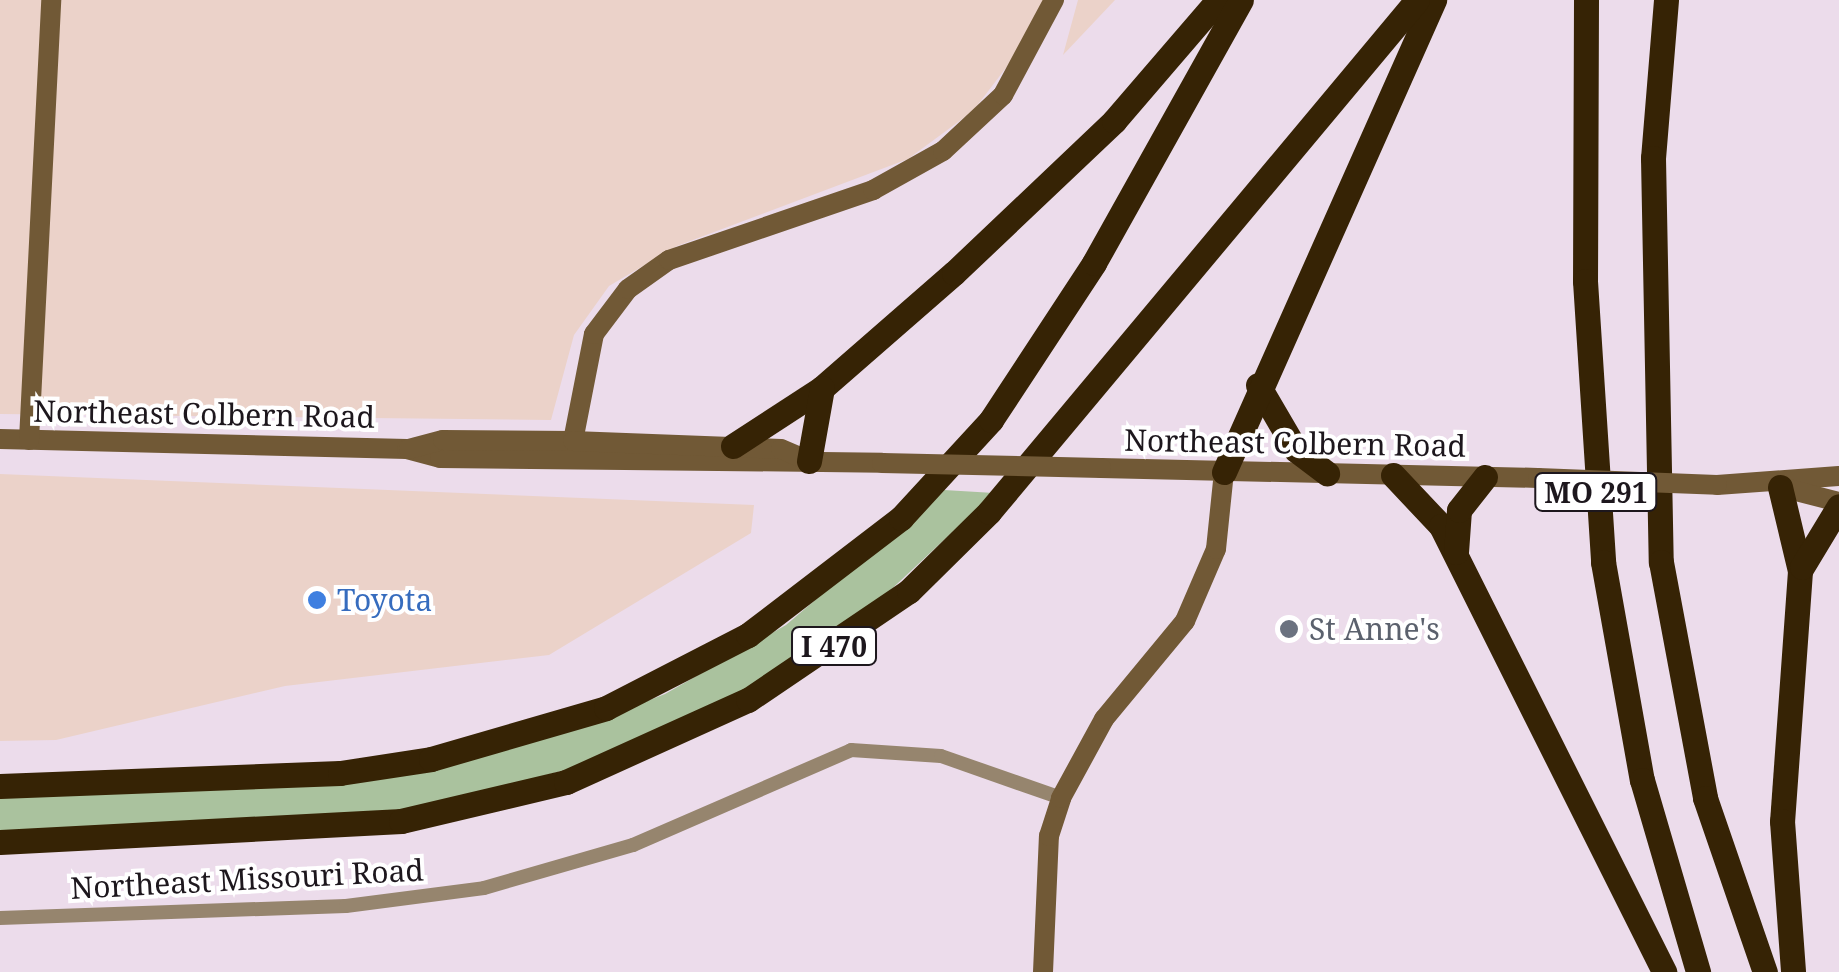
<!DOCTYPE html>
<style>
body{margin:0}
#map{position:relative;width:1839px;height:972px;overflow:hidden;background:#ecdceb;font-family:"Noto Serif",serif}
div>[style]{position:absolute}
.commercial>*{inset:0;background:#ebd2c9}
.green>*{inset:0;background:#aac29e}
.street>*{height:14px;margin:-7px;padding:0 7px;transform-origin:7px;border-radius:7px;background:#96856e}
.secondary>*{height:20px;margin:-10px;padding:0 10px;transform-origin:10px;border-radius:10px;background:#715936}
.highway>*{height:25px;margin:-12.5px;padding:0 12.5px;transform-origin:12.5px;border-radius:12.5px;background:#362305}
.secondary-bridge>*{height:20px;margin:-10px;padding:0 10px;transform-origin:10px;border-radius:10px;background:#715936}
.dots>*{width:28px;height:28px;translate:-50% -50%;box-sizing:border-box;border:5px solid #fff;border-radius:50%}
span{translate:-50% -50%;white-space:nowrap;text-align:center;line-height:1.15;-webkit-text-stroke:8px #fff;paint-order:stroke}
.shield-label span{padding:2px 8px;background:#fff;border:2px solid;border-radius:8px;-webkit-text-stroke-width:0}
.shield-label{font-size:28px;color:#1d171d;font-weight:700}
.street-label{font-size:30px;color:#1d171d}
.shop-label{font-size:30px;color:#366cbe}
.left{translate:0 -50%;text-align:left}
.worship-label{font-size:30px;color:#5b616d}
</style>
<div id="map">
<div class="commercial">
<div style="clip-path:polygon(0 0,1046px 0,1040px 23px,973px 111px,908px 159px,677px 246px,609px 286px,574px 335px,551px 420px,0 414px)"></div>
<div style="clip-path:polygon(1078px 0,1115px 0,1063px 55px)"></div>
<div style="clip-path:polygon(0 474px,754px 505px,751px 533px,549px 655px,285px 686px,56px 740px,0 741px)"></div>
</div>
<div class="green">
<div style="clip-path:polygon(944px 490px,994px 493px,882px 598px,758px 686px,616px 756px,425px 808px,0 834px,0 795px,438px 768px,576px 729px,665px 694px,786px 625px)"></div>
</div>
<div class="street">
<div style="left:0;top:918px;width:346px;rotate:-2deg"></div>
<div style="left:346px;top:906px;width:139px;rotate:-7.4deg"></div>
<div style="left:484px;top:888px;width:155px;rotate:-16.1deg"></div>
<div style="left:633px;top:845px;width:238px;rotate:-23.5deg"></div>
<div style="left:851px;top:750px;width:90px;rotate:3.8deg"></div>
<div style="left:941px;top:756px;width:127px;rotate:19.3deg"></div>
</div>
<div class="secondary">
<div style="left:0;top:439px;width:407px;rotate:1.4deg"></div>
<div style="left:407px;top:449px;width:34px;rotate:15deg"></div>
<div style="left:440px;top:458px;width:442px;rotate:0.6deg"></div>
<div style="left:29px;top:440px;width:441px;rotate:-87.1deg"></div>
<div style="left:573px;top:441px;width:109px;rotate:-78.9deg"></div>
<div style="left:594px;top:334px;width:56px;rotate:-52.9deg"></div>
<div style="left:628px;top:289px;width:50px;rotate:-35.3deg"></div>
<div style="left:669px;top:260px;width:216px;rotate:-18.9deg"></div>
<div style="left:873px;top:190px;width:80px;rotate:-29.1deg"></div>
<div style="left:943px;top:151px;width:82px;rotate:-43deg"></div>
<div style="left:1003px;top:95px;width:108px;rotate:-61.8deg"></div>
<div style="left:409px;top:449px;width:35px;rotate:-15deg"></div>
<div style="left:443px;top:440px;width:130px;rotate:0.4deg"></div>
<div style="left:573px;top:441px;width:208px;rotate:2.2deg"></div>
<div style="left:781px;top:449px;width:28px;rotate:23deg"></div>
<div style="left:1101px;top:468px;width:437px;rotate:1.3deg"></div>
<div style="left:1717px;top:485px;width:122px;rotate:-4.2deg"></div>
<div style="left:1780px;top:487px;width:61px;rotate:14.3deg"></div>
<div style="left:1043px;top:972px;width:136px;rotate:-87.5deg"></div>
<div style="left:1049px;top:836px;width:40px;rotate:-72deg"></div>
<div style="left:1061px;top:798px;width:90px;rotate:-61.4deg"></div>
<div style="left:1104px;top:719px;width:127px;rotate:-50.4deg"></div>
<div style="left:1185px;top:621px;width:78px;rotate:-66.7deg"></div>
<div style="left:1216px;top:549px;width:77px;rotate:-84.1deg"></div>
</div>
<div class="highway">
<div style="left:1586px;top:0;width:281px;rotate:90.2deg"></div>
<div style="left:1585px;top:281px;width:282px;rotate:86.3deg"></div>
<div style="left:1603px;top:562px;width:221px;rotate:79.9deg"></div>
<div style="left:1642px;top:780px;width:200px;rotate:73.7deg"></div>
<div style="left:1666px;top:0;width:159px;rotate:94.7deg"></div>
<div style="left:1653px;top:158px;width:404px;rotate:88.9deg"></div>
<div style="left:1661px;top:562px;width:240px;rotate:79.4deg"></div>
<div style="left:1705px;top:798px;width:184px;rotate:71deg"></div>
<div style="left:1258px;top:385px;width:75px;rotate:59.7deg"></div>
<div style="left:1296px;top:450px;width:39px;rotate:37deg"></div>
<div style="left:733px;top:446px;width:106px;rotate:-33.1deg"></div>
<div style="left:822px;top:388px;width:175px;rotate:-41.1deg"></div>
<div style="left:954px;top:273px;width:221px;rotate:-43.5deg"></div>
<div style="left:1114px;top:121px;width:160px;rotate:-49.3deg"></div>
<div style="left:809px;top:461px;width:74px;rotate:-79.9deg"></div>
<div style="left:1224px;top:472px;width:517px;rotate:-66.01deg"></div>
<div style="left:1393px;top:475px;width:70px;rotate:46.7deg"></div>
<div style="left:1441px;top:526px;width:499px;rotate:63.4deg"></div>
<div style="left:1780px;top:487px;width:86px;rotate:76.6deg"></div>
<div style="left:1800px;top:571px;width:251px;rotate:94.1deg"></div>
<div style="left:1782px;top:821px;width:151px;rotate:85.8deg"></div>
<div style="left:1456px;top:552px;width:42px;rotate:-85.9deg"></div>
<div style="left:1459px;top:510px;width:42px;rotate:-51.8deg"></div>
<div style="left:1802px;top:567px;width:71px;rotate:-58.8deg"></div>
<div style="left:0;top:786px;width:340px;rotate:-2.2deg"></div>
<div style="left:340px;top:773px;width:92px;rotate:-8.7deg"></div>
<div style="left:431px;top:759px;width:182px;rotate:-16.2deg"></div>
<div style="left:606px;top:708px;width:160px;rotate:-27.2deg"></div>
<div style="left:748px;top:635px;width:193px;rotate:-37.4deg"></div>
<div style="left:901px;top:518px;width:133px;rotate:-47.4deg"></div>
<div style="left:991px;top:420px;width:188px;rotate:-56.7deg"></div>
<div style="left:1094px;top:263px;width:301px;rotate:-60.8deg"></div>
<div style="left:0;top:842px;width:402px;rotate:-3deg"></div>
<div style="left:401px;top:821px;width:170px;rotate:-13.3deg"></div>
<div style="left:566px;top:782px;width:200px;rotate:-24.3deg"></div>
<div style="left:748px;top:700px;width:194px;rotate:-34.1deg"></div>
<div style="left:909px;top:591px;width:112px;rotate:-44.6deg"></div>
<div style="left:989px;top:512px;width:667px;rotate:-50.11deg"></div>
</div>
<div class="secondary-bridge">
<div style="left:882px;top:463px;width:219px;rotate:1.3deg"></div>
<div style="left:1538px;top:478px;width:179px;rotate:2.2deg"></div>
</div>
<div class="dots">
<div style="left:317px;top:600px;background:#3f7fe0"></div>
<div style="left:1289px;top:629px;background:#6b7280"></div>
</div>
<div class="shield-label">
<span style="left:1596px;top:492px">MO 291</span>
<span style="left:834px;top:646px">I 470</span>
</div>
<div class="street-label">
<span style="left:204px;top:414px;rotate:1deg">Northeast Colbern Road</span>
<span style="left:1295px;top:443px;rotate:1deg">Northeast Colbern Road</span>
<span style="left:247px;top:879px;rotate:-3deg">Northeast Missouri Road</span>
</div>
<div class="shop-label">
<span class="left" style="left:337px;top:600px">Toyota</span>
</div>
<div class="worship-label">
<span class="left" style="left:1309px;top:629px">St Anne's</span>
</div>
</div>
